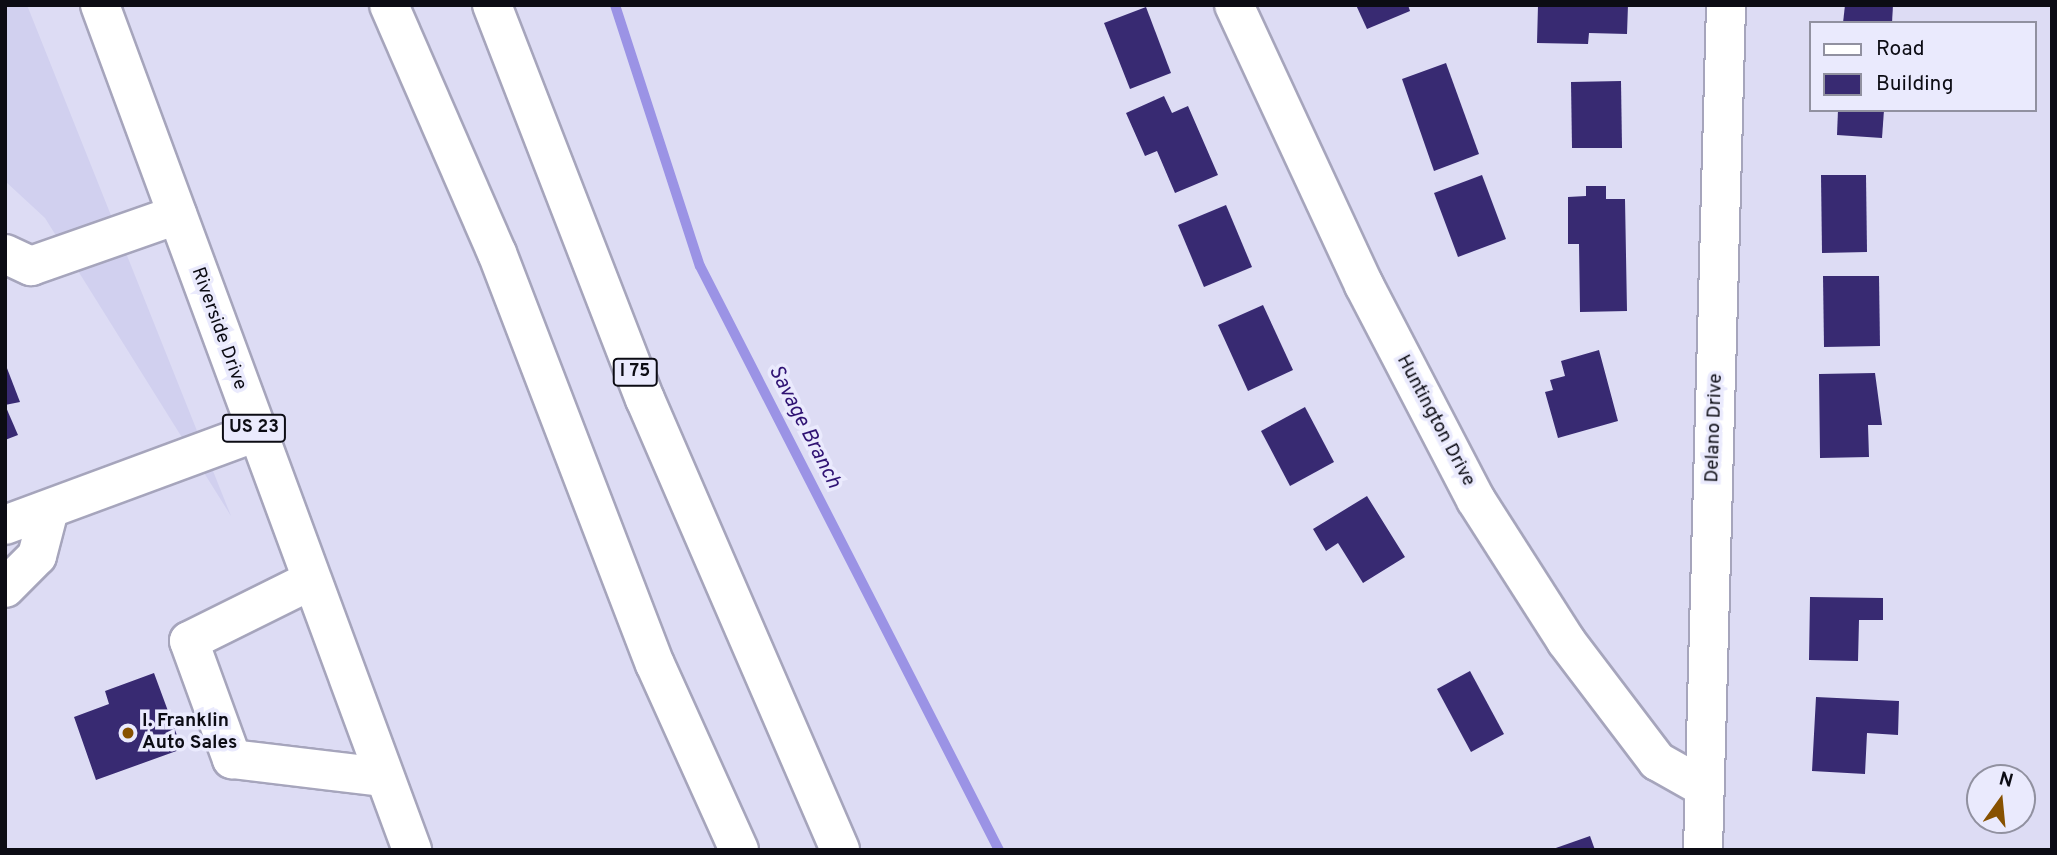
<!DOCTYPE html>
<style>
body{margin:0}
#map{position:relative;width:2057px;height:855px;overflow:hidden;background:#dddcf4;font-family:Overpass,sans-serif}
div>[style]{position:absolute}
.built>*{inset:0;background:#d1d0ef}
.stream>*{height:10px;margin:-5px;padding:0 5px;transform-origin:5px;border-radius:5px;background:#9b93e5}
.building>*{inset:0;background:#382a72}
.roads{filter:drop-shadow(2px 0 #a6a5bc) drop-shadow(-2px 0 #a6a5bc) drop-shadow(0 2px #a6a5bc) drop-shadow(0 -2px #a6a5bc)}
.minor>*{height:38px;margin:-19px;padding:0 19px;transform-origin:19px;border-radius:19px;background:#fff}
.major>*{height:38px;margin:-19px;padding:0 19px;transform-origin:19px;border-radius:19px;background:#fff}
.highway>*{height:38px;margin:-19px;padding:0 19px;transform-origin:19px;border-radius:19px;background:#fff}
.dots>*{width:19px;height:19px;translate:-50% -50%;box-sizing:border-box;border:4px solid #eaeafd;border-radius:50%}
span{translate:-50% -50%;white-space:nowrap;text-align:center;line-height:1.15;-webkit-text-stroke:7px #eaeafd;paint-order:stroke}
.shield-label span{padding:2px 5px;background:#eaeafd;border:2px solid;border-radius:5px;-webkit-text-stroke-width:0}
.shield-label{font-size:18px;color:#0c0c14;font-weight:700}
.street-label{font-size:19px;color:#0c0c14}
.poi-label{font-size:19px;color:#0c0c14;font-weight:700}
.left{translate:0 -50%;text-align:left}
.water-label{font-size:21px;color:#2f1273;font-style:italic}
.frame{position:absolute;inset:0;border:7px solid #0c0c14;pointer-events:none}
.legend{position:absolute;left:1809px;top:21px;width:228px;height:91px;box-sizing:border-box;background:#eaeafd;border:2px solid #9191a0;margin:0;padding:9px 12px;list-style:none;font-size:21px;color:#0c0c14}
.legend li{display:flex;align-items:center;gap:14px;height:35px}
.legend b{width:35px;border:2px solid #9191a0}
.north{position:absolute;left:1966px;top:764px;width:70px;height:70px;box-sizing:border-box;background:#eaeafd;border:2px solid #9191a0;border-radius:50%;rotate:15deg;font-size:19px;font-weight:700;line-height:28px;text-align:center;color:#0c0c14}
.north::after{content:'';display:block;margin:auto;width:24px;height:32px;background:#875100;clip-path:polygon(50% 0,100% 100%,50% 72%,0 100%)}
</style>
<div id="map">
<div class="built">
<div style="clip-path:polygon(5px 5px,27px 5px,231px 516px,45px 218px,5px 181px)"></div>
</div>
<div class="stream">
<div style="left:615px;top:5px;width:274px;rotate:72deg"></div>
<div style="left:700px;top:266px;width:656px;rotate:62.89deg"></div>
</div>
<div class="building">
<div style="clip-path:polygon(1356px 5px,1408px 5px,1410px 11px,1367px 29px)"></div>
<div style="clip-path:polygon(1538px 5px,1628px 5px,1627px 34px,1589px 33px,1588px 44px,1537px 43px)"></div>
<div style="clip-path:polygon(1845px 5px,1893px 5px,1892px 23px,1843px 23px)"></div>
<div style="clip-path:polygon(1146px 7px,1171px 73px,1130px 89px,1104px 23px)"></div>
<div style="clip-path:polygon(1446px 63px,1479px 154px,1434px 171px,1402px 79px)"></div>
<div style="clip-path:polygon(1621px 81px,1622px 148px,1572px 148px,1571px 82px)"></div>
<div style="clip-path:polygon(1164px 96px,1172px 113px,1188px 106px,1218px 175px,1175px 193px,1157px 151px,1145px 156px,1126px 113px)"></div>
<div style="clip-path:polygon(1838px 110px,1884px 110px,1882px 138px,1837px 135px)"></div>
<div style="clip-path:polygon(1482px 175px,1506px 239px,1458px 257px,1434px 193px)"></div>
<div style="clip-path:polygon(1821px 175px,1866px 175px,1867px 252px,1822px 253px)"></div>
<div style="clip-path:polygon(1586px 186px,1606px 186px,1606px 199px,1625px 199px,1627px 311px,1580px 312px,1579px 244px,1568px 244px,1568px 197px,1586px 196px)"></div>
<div style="clip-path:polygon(1226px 205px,1252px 267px,1204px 287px,1178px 225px)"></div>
<div style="clip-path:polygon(1823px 276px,1879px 276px,1880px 346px,1824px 347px)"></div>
<div style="clip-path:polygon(1263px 305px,1293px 370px,1248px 391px,1218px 325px)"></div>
<div style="clip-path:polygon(1599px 350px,1618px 421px,1558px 438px,1545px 392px,1553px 390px,1550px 380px,1565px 376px,1561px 361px)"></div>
<div style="clip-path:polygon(5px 363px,20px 402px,5px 405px)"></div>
<div style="clip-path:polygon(1875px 373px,1882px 425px,1868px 425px,1869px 457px,1820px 458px,1819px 374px)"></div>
<div style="clip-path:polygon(5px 405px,18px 435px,5px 440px)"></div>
<div style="clip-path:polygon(1305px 407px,1334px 462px,1290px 486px,1261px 431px)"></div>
<div style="clip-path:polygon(1367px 496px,1405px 557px,1363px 583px,1338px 543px,1326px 551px,1313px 529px)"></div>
<div style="clip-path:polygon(1810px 597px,1883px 598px,1883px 620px,1859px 620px,1858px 661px,1809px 660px)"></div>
<div style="clip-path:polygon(1470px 671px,1504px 734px,1471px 752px,1437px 689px)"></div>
<div style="clip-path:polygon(154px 673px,182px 749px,96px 780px,74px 717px,109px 704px,105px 691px)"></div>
<div style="clip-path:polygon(1816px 697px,1899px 701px,1898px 735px,1867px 733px,1865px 774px,1812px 771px)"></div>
<div style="clip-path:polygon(1590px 836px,1595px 850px,1553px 850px,1553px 849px)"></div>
</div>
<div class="roads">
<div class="minor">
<div style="left:1234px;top:5px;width:309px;rotate:65.1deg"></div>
<div style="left:1364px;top:285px;width:242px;rotate:62.5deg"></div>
<div style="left:1476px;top:500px;width:167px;rotate:57.4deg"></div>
<div style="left:1566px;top:641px;width:151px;rotate:52.8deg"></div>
<div style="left:1657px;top:761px;width:55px;rotate:29.4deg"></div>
<div style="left:5px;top:254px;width:29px;rotate:25deg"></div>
<div style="left:31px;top:266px;width:155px;rotate:-19.3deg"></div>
<div style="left:5px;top:525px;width:268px;rotate:-20.3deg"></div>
<div style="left:310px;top:581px;width:135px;rotate:153.6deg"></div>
<div style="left:189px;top:641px;width:126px;rotate:70deg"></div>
<div style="left:232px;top:759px;width:151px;rotate:6.8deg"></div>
<div style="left:5px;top:588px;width:45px;rotate:-45deg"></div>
<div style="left:37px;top:556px;width:48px;rotate:-75.4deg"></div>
<div style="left:1703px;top:850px;width:845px;rotate:-88.44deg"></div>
</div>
<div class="major">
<div style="left:100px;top:5px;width:901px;rotate:69.73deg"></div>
</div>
<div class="highway">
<div style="left:389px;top:5px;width:270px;rotate:66.5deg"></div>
<div style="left:497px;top:253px;width:440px;rotate:69deg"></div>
<div style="left:655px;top:664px;width:204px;rotate:65.7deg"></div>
<div style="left:492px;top:5px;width:423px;rotate:68.8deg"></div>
<div style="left:645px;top:399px;width:491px;rotate:66.6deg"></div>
</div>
</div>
<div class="dots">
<div style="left:128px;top:733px;background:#875100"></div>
</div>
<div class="shield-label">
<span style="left:635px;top:372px">I 75</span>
<span style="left:254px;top:428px">US 23</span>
</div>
<div class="street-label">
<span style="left:218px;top:329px;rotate:70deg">Riverside Drive</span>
<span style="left:1435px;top:421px;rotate:62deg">Huntington Drive</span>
<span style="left:1715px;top:428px;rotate:-88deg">Delano Drive</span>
</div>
<div class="poi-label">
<span class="left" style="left:142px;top:733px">I. Franklin<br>Auto Sales</span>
</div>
<div class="water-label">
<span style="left:804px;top:427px;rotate:63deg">Savage Branch</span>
</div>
<div class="frame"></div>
<ul class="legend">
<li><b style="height:9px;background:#fff"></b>Road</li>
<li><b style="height:19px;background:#382a72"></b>Building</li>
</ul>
<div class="north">N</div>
</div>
